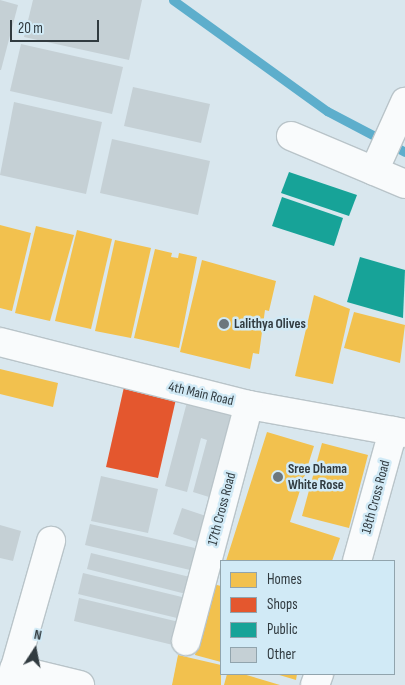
<!DOCTYPE html>
<style>
body{margin:0}
#map{position:relative;width:405px;height:685px;overflow:hidden;background:#d9e7ee;font-family:"Sofia Sans Condensed",sans-serif}
div>[style]{position:absolute}
.homes>*{inset:0;background:#f2c14e}
.shops>*{inset:0;background:#e4572e}
.public>*{inset:0;background:#17a398}
.stream>*{height:9px;margin:-4.5px;padding:0 4.5px;transform-origin:4.5px;border-radius:4.5px;background:#5daecc}
.building>*{inset:0;background:#c5d0d5}
.roads{filter:drop-shadow(1px 0 #b9c4c9) drop-shadow(-1px 0 #b9c4c9) drop-shadow(0 1px #b9c4c9) drop-shadow(0 -1px #b9c4c9)}
.minor>*{height:28px;margin:-14px;padding:0 14px;transform-origin:14px;border-radius:14px;background:#f9fbfc}
.dots>*{width:14px;height:14px;translate:-50% -50%;box-sizing:border-box;border:2px solid #d1eaf6;border-radius:50%}
span{translate:-50% -50%;white-space:nowrap;text-align:center;line-height:1.15;-webkit-text-stroke:5px #d1eaf6;paint-order:stroke}
.poi-label{font-size:14px;color:#313b40;font-weight:700}
.left{translate:0 -50%;text-align:left}
.street-label{font-size:14px;color:#313b40}
.legend{position:absolute;left:220px;top:560px;width:175px;height:115px;box-sizing:border-box;background:#d1eaf6;border:1px solid #91a4ad;margin:0;padding:6px 9px;list-style:none;font-size:15px;color:#313b40}
.legend li{display:flex;align-items:center;gap:10px;height:25px}
.legend b{width:25px;border:1px solid #91a4ad}
.north{position:absolute;left:10px;top:625px;width:50px;height:50px;-webkit-text-stroke:4px #d1eaf6;paint-order:stroke;rotate:11deg;font-size:14px;font-weight:700;line-height:20px;text-align:center;color:#313b40}
.north::after{content:'';display:block;margin:auto;width:18px;height:22px;background:#313b40;clip-path:polygon(50% 0,100% 100%,50% 72%,0 100%)}
.scale{position:absolute;left:10px;top:20px;width:89px;height:22px;box-sizing:border-box;border:2px solid #313b40;border-top:0;padding-left:6px;font-size:15px;line-height:18px;white-space:nowrap;color:#313b40;-webkit-text-stroke:4px #d1eaf6;paint-order:stroke}
</style>
<div id="map">
<div class="homes">
<div style="clip-path:polygon(0 225px,31px 233px,12px 311px,0 308px)"></div>
<div style="clip-path:polygon(36px 226px,74px 235px,50px 321px,15px 313px)"></div>
<div style="clip-path:polygon(77px 230px,112px 239px,91px 329px,55px 321px)"></div>
<div style="clip-path:polygon(115px 240px,151px 248px,131px 338px,95px 331px)"></div>
<div style="clip-path:polygon(155px 249px,172px 253px,171px 257px,178px 258px,179px 253px,197px 257px,179px 348px,134px 338px)"></div>
<div style="clip-path:polygon(202px 260px,276px 281px,269px 311px,265px 310px,259px 354px,253px 353px,250px 369px,180px 352px)"></div>
<div style="clip-path:polygon(314px 295px,350px 309px,333px 384px,295px 376px)"></div>
<div style="clip-path:polygon(354px 312px,405px 325px,400px 363px,344px 348px)"></div>
<div style="clip-path:polygon(0 369px,58px 383px,53px 407px,0 394px)"></div>
<div style="clip-path:polygon(267px 432px,314px 446px,290px 522px,340px 538px,332px 561px,226px 561px)"></div>
<div style="clip-path:polygon(322px 443px,368px 455px,349px 528px,302px 516px)"></div>
<div style="clip-path:polygon(213px 584px,221px 586px,221px 662px,195px 655px)"></div>
<div style="clip-path:polygon(178px 655px,221px 665px,221px 685px,172px 685px)"></div>
<div style="clip-path:polygon(227px 674px,243px 674px,280px 685px,224px 685px)"></div>
<div style="clip-path:polygon(276px 674px,297px 674px,296px 680px)"></div>
</div>
<div class="shops">
<div style="clip-path:polygon(124px 387px,176px 399px,158px 478px,106px 467px)"></div>
</div>
<div class="public">
<div style="clip-path:polygon(289px 172px,357px 195px,349px 216px,281px 193px)"></div>
<div style="clip-path:polygon(282px 197px,343px 218px,334px 246px,272px 226px)"></div>
<div style="clip-path:polygon(360px 257px,405px 270px,403px 318px,347px 302px)"></div>
</div>
<div class="stream">
<div style="left:173px;top:0;width:190px;rotate:35.8deg"></div>
<div style="left:327px;top:111px;width:88px;rotate:27.7deg"></div>
</div>
<div class="building">
<div style="clip-path:polygon(0 0,18px 5px,1px 70px,0 70px)"></div>
<div style="clip-path:polygon(33px 0,142px 0,129px 60px,24px 37px)"></div>
<div style="clip-path:polygon(21px 44px,123px 67px,112px 114px,10px 91px)"></div>
<div style="clip-path:polygon(133px 87px,210px 104px,201px 143px,124px 126px)"></div>
<div style="clip-path:polygon(14px 102px,102px 122px,86px 194px,0 175px)"></div>
<div style="clip-path:polygon(112px 139px,210px 161px,198px 215px,100px 193px)"></div>
<div style="clip-path:polygon(187px 402px,231px 414px,209px 497px,193px 492px,207px 440px,201px 438px,187px 492px,165px 486px)"></div>
<div style="clip-path:polygon(101px 476px,158px 489px,148px 533px,91px 521px)"></div>
<div style="clip-path:polygon(182px 508px,209px 517px,200px 543px,173px 534px)"></div>
<div style="clip-path:polygon(90px 524px,195px 548px,190px 570px,85px 545px)"></div>
<div style="clip-path:polygon(0 525px,21px 531px,13px 561px,0 558px)"></div>
<div style="clip-path:polygon(91px 553px,190px 577px,186px 594px,87px 569px)"></div>
<div style="clip-path:polygon(83px 573px,186px 598px,181px 619px,78px 594px)"></div>
<div style="clip-path:polygon(79px 598px,179px 622px,173px 645px,74px 621px)"></div>
</div>
<div class="roads">
<div class="minor">
<div style="left:291px;top:136px;width:124px;rotate:22.8deg"></div>
<div style="left:374px;top:171px;width:76px;rotate:-65.8deg"></div>
<div style="left:0;top:342px;width:257px;rotate:14.2deg"></div>
<div style="left:249px;top:405px;width:158px;rotate:10.2deg"></div>
<div style="left:357px;top:561px;width:135px;rotate:-74.5deg"></div>
<div style="left:186px;top:641px;width:244px;rotate:-75.1deg"></div>
<div style="left:14px;top:669px;width:68px;rotate:13.6deg"></div>
<div style="left:10px;top:685px;width:150px;rotate:-74.1deg"></div>
<div style="left:315px;top:685px;width:12px;rotate:-70deg"></div>
</div>
</div>
<div class="dots">
<div style="left:224px;top:324px;background:#6c777d"></div>
<div style="left:278px;top:477px;background:#6c777d"></div>
</div>
<div class="poi-label">
<span class="left" style="left:234px;top:324px">Lalithya Olives</span>
<span class="left" style="left:288px;top:477px">Sree Dhama<br>White Rose</span>
</div>
<div class="street-label">
<span style="left:201px;top:394px;rotate:13deg">4th Main Road</span>
<span style="left:376px;top:497px;rotate:-75deg">18th Cross Road</span>
<span style="left:222px;top:509px;rotate:-75deg">17th Cross Road</span>
</div>
<ul class="legend">
<li><b style="height:14px;background:#f2c14e"></b>Homes</li>
<li><b style="height:14px;background:#e4572e"></b>Shops</li>
<li><b style="height:14px;background:#17a398"></b>Public</li>
<li><b style="height:14px;background:#c5d0d5"></b>Other</li>
</ul>
<div class="north">N</div>
<div class="scale">20 m</div>
</div>
